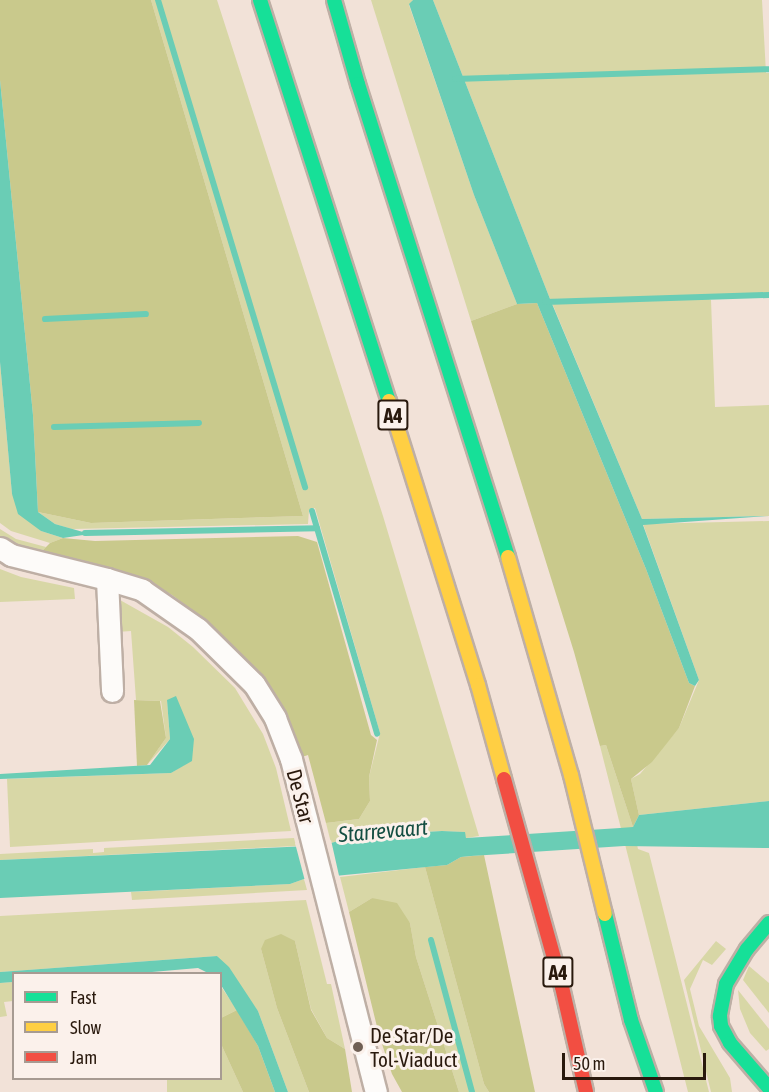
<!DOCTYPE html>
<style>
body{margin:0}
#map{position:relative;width:769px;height:1092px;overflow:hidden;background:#f2e2d8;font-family:"Asap Condensed",sans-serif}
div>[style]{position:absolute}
.green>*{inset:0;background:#d8d7a6}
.forest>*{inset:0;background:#c9c98c}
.water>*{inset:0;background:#6acdb5}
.pier>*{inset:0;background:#f2e2d8}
.stream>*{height:6px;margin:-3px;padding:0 3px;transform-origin:3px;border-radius:3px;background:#6acdb5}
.roads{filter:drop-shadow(2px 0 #beafa5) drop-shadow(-2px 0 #beafa5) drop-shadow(0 2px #beafa5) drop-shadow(0 -2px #beafa5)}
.street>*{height:21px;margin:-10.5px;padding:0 10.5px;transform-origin:10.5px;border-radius:10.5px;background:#fdfbf9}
.fast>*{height:14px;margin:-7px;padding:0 7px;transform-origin:7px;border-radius:7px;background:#16e098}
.slow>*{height:14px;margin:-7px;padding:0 7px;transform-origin:7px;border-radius:7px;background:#ffcf43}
.jam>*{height:14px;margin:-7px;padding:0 7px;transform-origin:7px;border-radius:7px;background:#f24e42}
.dots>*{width:16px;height:16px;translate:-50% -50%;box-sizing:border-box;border:3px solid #fbf1eb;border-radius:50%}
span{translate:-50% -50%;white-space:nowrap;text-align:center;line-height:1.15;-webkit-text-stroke:6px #fbf1eb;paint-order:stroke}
.shield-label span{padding:2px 4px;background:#fbf1eb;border:2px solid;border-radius:4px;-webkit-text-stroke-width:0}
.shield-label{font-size:20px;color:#29190d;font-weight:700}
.street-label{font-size:21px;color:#29190d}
.poi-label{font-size:21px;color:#29190d}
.left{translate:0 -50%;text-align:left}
.water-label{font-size:22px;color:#144e42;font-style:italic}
.legend{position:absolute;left:12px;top:972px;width:210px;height:108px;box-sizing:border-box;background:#fbf1eb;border:2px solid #a79b92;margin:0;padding:8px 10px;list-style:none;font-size:18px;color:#29190d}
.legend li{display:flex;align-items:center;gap:12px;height:30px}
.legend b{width:30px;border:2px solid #a79b92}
.scale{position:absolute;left:562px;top:1053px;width:144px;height:27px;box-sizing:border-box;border:3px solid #29190d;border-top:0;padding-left:8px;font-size:18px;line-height:21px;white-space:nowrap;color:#29190d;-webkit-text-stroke:4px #fbf1eb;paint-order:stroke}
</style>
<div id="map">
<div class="green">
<div style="clip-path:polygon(151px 0,217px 0,383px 516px,479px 836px,466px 838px,464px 832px,441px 831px,356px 836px,331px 843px,326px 823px,359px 819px,370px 801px,369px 777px,380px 733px,315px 508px,309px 510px,308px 524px,72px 529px,55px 524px,38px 512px,91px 523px,303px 516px)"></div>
<div style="clip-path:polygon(371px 0,413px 0,409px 5px,474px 195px,517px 304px,471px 321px)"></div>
<div style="clip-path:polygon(433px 0,762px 0,766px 73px,769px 73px,769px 296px,706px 298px,711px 300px,715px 407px,769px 405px,769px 516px,642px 519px,552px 303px,673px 298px,550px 299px)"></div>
<div style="clip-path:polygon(0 362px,12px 494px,41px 531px,63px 538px,50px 543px,11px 531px,0 523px)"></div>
<div style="clip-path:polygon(769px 521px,769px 801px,639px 815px,631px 779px,640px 774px,679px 728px,699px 680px,643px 524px)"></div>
<div style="clip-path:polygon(0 529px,16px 539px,46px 547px,40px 553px,12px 544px,0 537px)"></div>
<div style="clip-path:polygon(0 569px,21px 577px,74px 588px,75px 599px,0 602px)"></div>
<div style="clip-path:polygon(120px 600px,168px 627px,193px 647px,235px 688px,263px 734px,276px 768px,291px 831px,10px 847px,7px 779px,171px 773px,192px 760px,167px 700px,170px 739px,147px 765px,166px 738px,161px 701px,136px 700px,131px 631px,117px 632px,116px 601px)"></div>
<div style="clip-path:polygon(606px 745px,633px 827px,638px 849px,649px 853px,709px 1092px,688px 1092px,600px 746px)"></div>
<div style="clip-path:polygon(294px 838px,296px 846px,0 860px,0 854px,93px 849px,93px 853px,104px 852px,104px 848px)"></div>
<div style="clip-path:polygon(425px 867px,484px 1084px,489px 1092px,459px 1092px,416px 957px,410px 923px,372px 898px,349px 912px,340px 877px)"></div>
<div style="clip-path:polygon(304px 879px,307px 890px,132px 900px,131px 892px,290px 884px)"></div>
<div style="clip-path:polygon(306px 900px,327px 984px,331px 984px,345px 1049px,327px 1038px,311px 1009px,295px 941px,261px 949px,277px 1008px,309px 1092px,288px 1092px,258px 1011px,217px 956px,0 972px,0 916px)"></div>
<div style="clip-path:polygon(716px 941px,726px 949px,712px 965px,703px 960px,690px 989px,699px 1026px,730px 1078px,732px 1092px,711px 1092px,684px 980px)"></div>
<div style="clip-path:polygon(749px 966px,769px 983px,769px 1013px,743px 980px)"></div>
<div style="clip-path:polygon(13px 982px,13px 1001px,4px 1002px,7px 1016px,0 1017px,0 983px)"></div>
<div style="clip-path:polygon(220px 985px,237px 1010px,221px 1018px,220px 1018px)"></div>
<div style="clip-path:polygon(738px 990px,769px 1029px,769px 1049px,766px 1051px,750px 1033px,740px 1009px)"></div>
<div style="clip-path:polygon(221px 1044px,243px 1092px,167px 1092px,167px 1079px,220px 1078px)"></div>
</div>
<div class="forest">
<div style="clip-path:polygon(0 0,151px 0,303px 516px,91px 523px,38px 512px,33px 415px,0 80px)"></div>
<div style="clip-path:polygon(537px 303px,646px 569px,689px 683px,695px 686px,679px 728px,652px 762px,631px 779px,639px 815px,633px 827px,606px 745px,600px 746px,574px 652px,471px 321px,517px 304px)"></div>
<div style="clip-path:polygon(298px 536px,317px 542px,371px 735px,377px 740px,369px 777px,370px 801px,359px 819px,326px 823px,308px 755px,302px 757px,284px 715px,261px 675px,203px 618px,172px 595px,138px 577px,40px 553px,50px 543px,63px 538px,95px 541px)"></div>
<div style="clip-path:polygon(134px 700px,160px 701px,166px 738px,147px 765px,137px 766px)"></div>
<div style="clip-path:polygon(484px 855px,535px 1092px,489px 1092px,484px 1084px,425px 867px,447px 865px,461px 857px)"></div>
<div style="clip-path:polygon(372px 898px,397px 903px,410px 923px,416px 957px,459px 1092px,402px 1092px,392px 1074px,379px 1035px,349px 912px)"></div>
<div style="clip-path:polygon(281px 934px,295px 941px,311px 1010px,327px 1038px,345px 1049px,352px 1092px,309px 1092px,277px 1008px,261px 949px,265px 940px)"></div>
<div style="clip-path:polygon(237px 1010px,258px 1046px,275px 1092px,243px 1092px,221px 1044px,221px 1018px)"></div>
</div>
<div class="water">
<div style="clip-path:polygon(413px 0,433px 0,550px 299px,642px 519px,769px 516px,643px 525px,699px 680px,695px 686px,689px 683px,646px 569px,537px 303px,517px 304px,474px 195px,409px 4px)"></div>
<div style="clip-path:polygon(0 80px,33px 415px,38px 512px,55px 524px,90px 534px,63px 538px,41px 531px,18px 514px,12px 494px,0 362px)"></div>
<div style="clip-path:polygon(176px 696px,194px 739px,192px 761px,171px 773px,0 779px,0 774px,150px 765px,170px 739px,167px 700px)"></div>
<div style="clip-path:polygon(769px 801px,769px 848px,624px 846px,471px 856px,461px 857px,447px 865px,304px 879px,290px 884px,0 898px,0 860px,331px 845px,331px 843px,356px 836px,442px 831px,465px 832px,466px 838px,620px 828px,633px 827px,639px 815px)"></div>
<div style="clip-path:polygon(217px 956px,229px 967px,258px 1011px,288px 1092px,275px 1092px,258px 1046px,221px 985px,220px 974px,208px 973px,198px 968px,129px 974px,14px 974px,13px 982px,0 983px,0 972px)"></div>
</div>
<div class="pier">
<div style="clip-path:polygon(331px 840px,340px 880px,305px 881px,295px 843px,328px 842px)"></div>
</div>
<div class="stream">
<div style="left:158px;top:0;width:509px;rotate:73.2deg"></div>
<div style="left:455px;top:79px;width:314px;rotate:-1.8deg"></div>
<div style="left:545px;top:302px;width:224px;rotate:-1.8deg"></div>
<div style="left:45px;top:319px;width:101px;rotate:-2.8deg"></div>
<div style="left:54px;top:427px;width:145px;rotate:-1.6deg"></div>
<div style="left:312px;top:511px;width:232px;rotate:73.7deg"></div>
<div style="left:85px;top:533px;width:232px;rotate:-1.2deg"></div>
<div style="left:431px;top:940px;width:157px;rotate:74.9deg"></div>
</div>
<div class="roads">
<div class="street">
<div style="left:0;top:548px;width:13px;rotate:32deg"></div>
<div style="left:11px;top:555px;width:99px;rotate:14deg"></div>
<div style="left:107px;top:579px;width:37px;rotate:17deg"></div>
<div style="left:142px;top:590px;width:68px;rotate:34.9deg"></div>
<div style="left:198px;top:629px;width:78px;rotate:44.5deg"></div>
<div style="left:254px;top:684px;width:40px;rotate:58deg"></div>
<div style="left:275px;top:718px;width:44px;rotate:68.7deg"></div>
<div style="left:291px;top:759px;width:344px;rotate:75.7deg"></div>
<div style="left:107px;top:579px;width:112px;rotate:87.4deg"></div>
</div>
<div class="fast">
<div style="left:260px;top:0;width:421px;rotate:72.2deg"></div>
<div style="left:334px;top:0;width:87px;rotate:74.1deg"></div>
<div style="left:358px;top:84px;width:496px;rotate:72.4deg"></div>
<div style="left:605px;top:914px;width:109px;rotate:76.2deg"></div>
<div style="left:631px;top:1020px;width:76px;rotate:70.9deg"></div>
<div style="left:769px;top:923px;width:34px;rotate:130deg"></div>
<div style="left:747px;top:949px;width:41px;rotate:121deg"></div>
<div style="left:726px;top:984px;width:33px;rotate:101deg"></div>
<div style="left:720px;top:1016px;width:10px;rotate:84deg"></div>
<div style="left:721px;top:1026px;width:19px;rotate:62deg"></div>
<div style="left:730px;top:1043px;width:60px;rotate:49.1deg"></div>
</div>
<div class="slow">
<div style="left:389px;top:401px;width:298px;rotate:72.6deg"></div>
<div style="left:478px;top:685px;width:98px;rotate:74.5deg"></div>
<div style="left:508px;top:557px;width:227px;rotate:73.9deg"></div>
<div style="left:571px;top:775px;width:143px;rotate:76.3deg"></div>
</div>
<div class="jam">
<div style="left:504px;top:779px;width:216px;rotate:74.4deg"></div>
<div style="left:562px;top:987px;width:108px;rotate:77.1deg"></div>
</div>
</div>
<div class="dots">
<div style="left:358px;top:1047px;background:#6f5f54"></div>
</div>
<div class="shield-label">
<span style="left:393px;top:415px">A4</span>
<span style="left:558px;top:972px">A4</span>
</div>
<div class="street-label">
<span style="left:301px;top:796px;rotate:75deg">De Star</span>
</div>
<div class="poi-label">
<span class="left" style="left:370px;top:1047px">De Star/De<br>Tol-Viaduct</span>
</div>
<div class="water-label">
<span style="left:383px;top:831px;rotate:-5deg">Starrevaart</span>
</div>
<ul class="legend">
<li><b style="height:8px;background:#16e098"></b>Fast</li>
<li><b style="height:8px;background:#ffcf43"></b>Slow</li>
<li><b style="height:8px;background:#f24e42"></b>Jam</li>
</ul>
<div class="scale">50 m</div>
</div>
